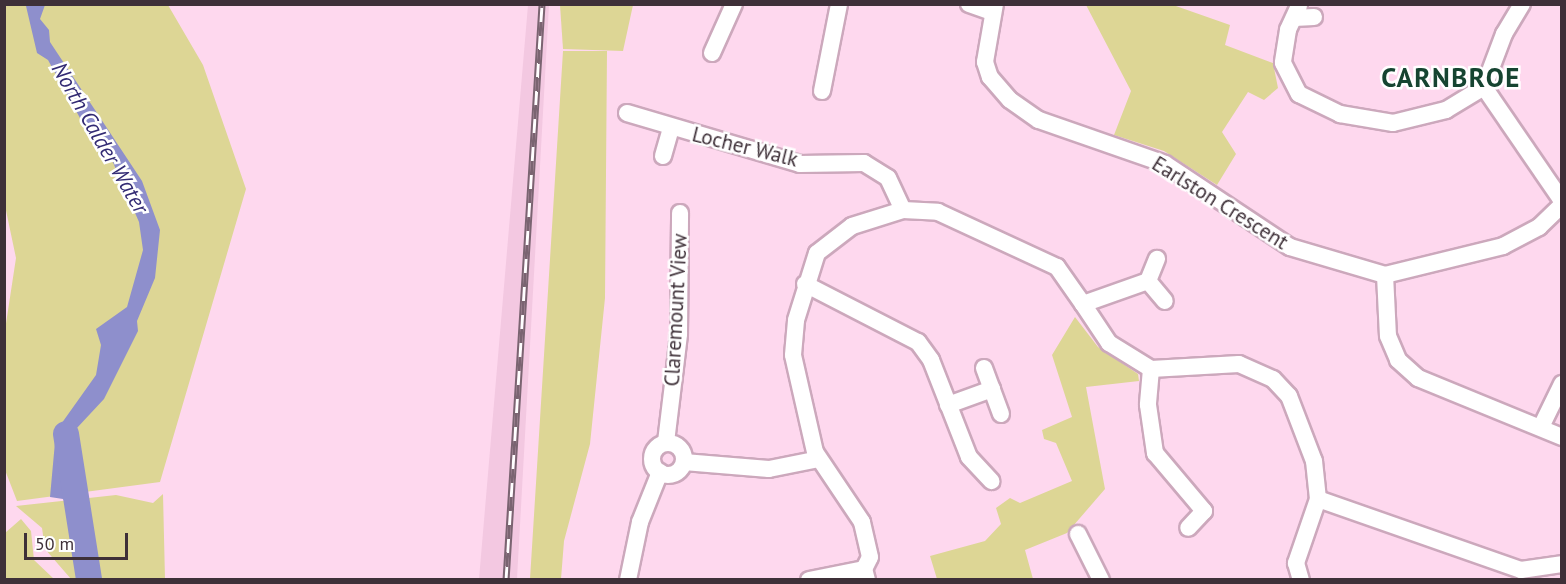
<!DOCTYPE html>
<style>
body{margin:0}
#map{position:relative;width:1566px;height:584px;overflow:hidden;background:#fed8ee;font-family:"PT Sans",sans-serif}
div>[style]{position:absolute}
.built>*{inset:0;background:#f3c8e1}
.green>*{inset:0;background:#ddd695}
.water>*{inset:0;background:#8e8fcc}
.river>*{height:26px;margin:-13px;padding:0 13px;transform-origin:13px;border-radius:13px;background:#8e8fcc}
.roads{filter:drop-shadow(2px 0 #cca8bc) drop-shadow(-2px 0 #cca8bc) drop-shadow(0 2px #cca8bc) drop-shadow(0 -2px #cca8bc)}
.street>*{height:16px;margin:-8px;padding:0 8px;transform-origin:8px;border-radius:8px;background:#fff}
.street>.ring{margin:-8px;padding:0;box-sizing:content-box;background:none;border:16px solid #fff;border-radius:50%}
.rail>*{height:7px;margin-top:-3.5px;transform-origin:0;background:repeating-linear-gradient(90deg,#fff 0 14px,#7a6471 0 28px);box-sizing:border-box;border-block:2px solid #7a6471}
span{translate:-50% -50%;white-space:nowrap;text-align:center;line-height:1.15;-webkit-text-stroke:5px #fff;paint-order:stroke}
.street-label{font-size:21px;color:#3e3038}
.water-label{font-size:22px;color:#322a73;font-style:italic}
.district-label{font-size:27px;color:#164431;font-weight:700;letter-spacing:1.5px}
.frame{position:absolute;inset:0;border:6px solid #3e3038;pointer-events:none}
.scale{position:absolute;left:24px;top:533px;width:104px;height:27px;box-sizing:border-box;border:3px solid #3e3038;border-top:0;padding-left:8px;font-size:18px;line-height:21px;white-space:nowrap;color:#3e3038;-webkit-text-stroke:4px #fff;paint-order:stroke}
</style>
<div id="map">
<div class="built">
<div style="clip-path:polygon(528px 5px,549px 5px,517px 579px,479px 579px)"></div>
</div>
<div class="green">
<div style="clip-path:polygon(5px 5px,168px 5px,203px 65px,246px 189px,160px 482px,17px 501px,5px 470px,5px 330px,16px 258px,4px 201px)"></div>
<div style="clip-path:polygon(560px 5px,633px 5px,623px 51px,563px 49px)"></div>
<div style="clip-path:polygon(1086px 5px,1173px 5px,1230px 25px,1225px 45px,1273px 63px,1278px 88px,1264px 100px,1248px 92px,1222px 132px,1236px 154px,1217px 185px,1164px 151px,1114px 135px,1131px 91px)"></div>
<div style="clip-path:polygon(563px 51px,607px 51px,605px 298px,590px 444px,564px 541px,561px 579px,530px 579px)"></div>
<div style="clip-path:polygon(1075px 317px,1098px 347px,1138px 374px,1139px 381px,1086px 387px,1105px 489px,1067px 533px,1025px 550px,1033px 579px,937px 579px,930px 556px,985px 541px,1001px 524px,996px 508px,1010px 498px,1020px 503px,1072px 481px,1056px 443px,1044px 439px,1042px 430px,1072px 417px,1052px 355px)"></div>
<div style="clip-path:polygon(163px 494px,165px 579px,71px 579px,45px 549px,42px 528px,16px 506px,116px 495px,153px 503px)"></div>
<div style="clip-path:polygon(21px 519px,31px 531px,34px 560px,54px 579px,5px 579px,5px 533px)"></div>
</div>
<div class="water">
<div style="clip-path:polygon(45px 5px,40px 19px,49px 30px,50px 42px,142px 181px,160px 230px,155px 278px,137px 321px,138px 331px,104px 399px,76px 429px,67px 489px,88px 515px,96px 579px,86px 579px,72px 510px,63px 499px,50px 497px,55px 442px,59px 427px,96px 375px,101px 345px,96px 329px,127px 307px,143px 250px,139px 222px,108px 151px,80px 118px,48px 60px,37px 53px,26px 6px)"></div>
</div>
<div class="river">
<div style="left:66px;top:434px;width:148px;rotate:81deg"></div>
</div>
<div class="roads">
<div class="street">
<div style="left:969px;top:4px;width:24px;rotate:19deg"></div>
<div style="left:995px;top:4px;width:59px;rotate:99.8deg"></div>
<div style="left:985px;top:62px;width:16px;rotate:72deg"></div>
<div style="left:990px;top:77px;width:30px;rotate:49deg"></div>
<div style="left:1010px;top:100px;width:35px;rotate:35deg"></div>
<div style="left:1039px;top:120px;width:133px;rotate:19.2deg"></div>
<div style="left:1165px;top:164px;width:150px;rotate:33.6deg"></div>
<div style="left:1290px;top:247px;width:99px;rotate:16.4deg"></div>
<div style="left:1385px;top:275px;width:122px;rotate:-13.8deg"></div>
<div style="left:1503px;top:246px;width:41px;rotate:-27.8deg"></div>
<div style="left:1539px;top:227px;width:32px;rotate:-44deg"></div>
<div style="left:1299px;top:6px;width:26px;rotate:115deg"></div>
<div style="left:1288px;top:30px;width:33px;rotate:99deg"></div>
<div style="left:1283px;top:63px;width:35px;rotate:63deg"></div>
<div style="left:1299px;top:94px;width:46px;rotate:26deg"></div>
<div style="left:1340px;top:114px;width:54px;rotate:9.6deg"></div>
<div style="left:1393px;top:123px;width:55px;rotate:-13.8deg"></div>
<div style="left:1446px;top:110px;width:44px;rotate:-31.2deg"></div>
<div style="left:1484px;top:87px;width:57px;rotate:-69.3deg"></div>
<div style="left:1504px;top:34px;width:35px;rotate:-59deg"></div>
<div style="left:1294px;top:18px;width:20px;rotate:-3deg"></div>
<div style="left:712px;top:53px;width:54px;rotate:-65.8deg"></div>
<div style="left:1484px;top:87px;width:138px;rotate:55.6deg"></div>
<div style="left:822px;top:91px;width:89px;rotate:-78.9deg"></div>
<div style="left:627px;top:113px;width:180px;rotate:16.4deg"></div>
<div style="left:800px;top:164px;width:64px;rotate:-0.9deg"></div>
<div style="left:864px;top:163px;width:28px;rotate:32deg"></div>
<div style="left:888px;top:178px;width:35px;rotate:65deg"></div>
<div style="left:663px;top:156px;width:29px;rotate:-74deg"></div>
<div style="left:1385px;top:275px;width:61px;rotate:87.2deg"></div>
<div style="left:1388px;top:336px;width:26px;rotate:67deg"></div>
<div style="left:1398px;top:360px;width:27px;rotate:42deg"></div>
<div style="left:1418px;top:378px;width:156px;rotate:22.3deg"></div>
<div style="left:1148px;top:281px;width:26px;rotate:50deg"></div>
<div style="left:805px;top:284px;width:127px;rotate:27.2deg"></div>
<div style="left:918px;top:342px;width:22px;rotate:54deg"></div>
<div style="left:931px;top:360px;width:104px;rotate:68.6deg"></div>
<div style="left:969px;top:457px;width:33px;rotate:47deg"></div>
<div style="left:1083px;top:304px;width:47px;rotate:56.3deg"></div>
<div style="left:1109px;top:343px;width:49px;rotate:31.8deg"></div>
<div style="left:1151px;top:369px;width:88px;rotate:-3.3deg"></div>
<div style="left:1239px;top:364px;width:37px;rotate:24deg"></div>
<div style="left:1273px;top:379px;width:23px;rotate:47deg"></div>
<div style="left:1289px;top:396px;width:70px;rotate:69deg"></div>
<div style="left:1314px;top:461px;width:38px;rotate:84deg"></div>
<div style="left:1318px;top:499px;width:68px;rotate:109deg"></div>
<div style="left:1296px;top:563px;width:18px;rotate:74deg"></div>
<div style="left:984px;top:368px;width:49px;rotate:69.7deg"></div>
<div style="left:1151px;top:369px;width:36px;rotate:95deg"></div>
<div style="left:1148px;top:405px;width:49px;rotate:81.7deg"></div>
<div style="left:1155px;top:453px;width:76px;rotate:49.8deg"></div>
<div style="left:1204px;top:511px;width:23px;rotate:133deg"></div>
<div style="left:948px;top:405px;width:47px;rotate:-20deg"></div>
<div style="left:1541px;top:427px;width:48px;rotate:-64deg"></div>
<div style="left:666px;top:442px;width:109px;rotate:-83.1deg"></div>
<div style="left:679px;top:334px;width:121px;rotate:-89.5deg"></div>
<div class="ring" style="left:652px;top:443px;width:16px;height:16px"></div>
<div style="left:684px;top:462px;width:85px;rotate:4.7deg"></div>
<div style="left:769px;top:469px;width:51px;rotate:-11.3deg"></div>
<div style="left:1318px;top:499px;width:215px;rotate:19.3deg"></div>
<div style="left:1521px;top:570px;width:41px;rotate:-8.3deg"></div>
<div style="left:1078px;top:534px;width:51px;rotate:63.4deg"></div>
<div style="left:628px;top:580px;width:59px;rotate:-78.3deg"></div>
<div style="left:640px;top:522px;width:54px;rotate:-68.2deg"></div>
<div style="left:809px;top:580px;width:56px;rotate:-11.3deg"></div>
<div style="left:867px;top:580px;width:11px;rotate:-105deg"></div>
<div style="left:864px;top:569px;width:13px;rotate:-63deg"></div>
<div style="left:870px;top:557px;width:36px;rotate:-103deg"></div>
<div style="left:862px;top:522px;width:84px;rotate:-123.9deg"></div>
<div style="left:815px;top:452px;width:99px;rotate:-102.8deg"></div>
<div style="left:793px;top:355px;width:35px;rotate:-85deg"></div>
<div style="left:796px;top:320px;width:70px;rotate:-72.6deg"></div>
<div style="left:817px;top:253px;width:44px;rotate:-37.6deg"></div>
<div style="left:852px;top:226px;width:53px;rotate:-17.4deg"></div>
<div style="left:903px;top:210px;width:35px;rotate:3deg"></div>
<div style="left:938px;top:212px;width:131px;rotate:24.8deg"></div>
<div style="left:1057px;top:267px;width:45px;rotate:54.9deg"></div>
<div style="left:1083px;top:304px;width:69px;rotate:-19.5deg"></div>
<div style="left:1148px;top:281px;width:24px;rotate:-68deg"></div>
</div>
</div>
<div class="rail">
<div style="left:506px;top:580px;width:577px;rotate:-86.42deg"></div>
</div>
<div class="street-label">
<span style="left:745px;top:147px;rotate:14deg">Locher Walk</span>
<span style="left:1220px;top:203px;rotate:32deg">Earlston Crescent</span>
<span style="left:676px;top:310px;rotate:-87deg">Claremount View</span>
</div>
<div class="water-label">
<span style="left:100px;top:138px;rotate:60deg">North Calder Water</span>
</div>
<div class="district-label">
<span style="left:1451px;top:78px">CARNBROE</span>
</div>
<div class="frame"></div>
<div class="scale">50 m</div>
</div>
